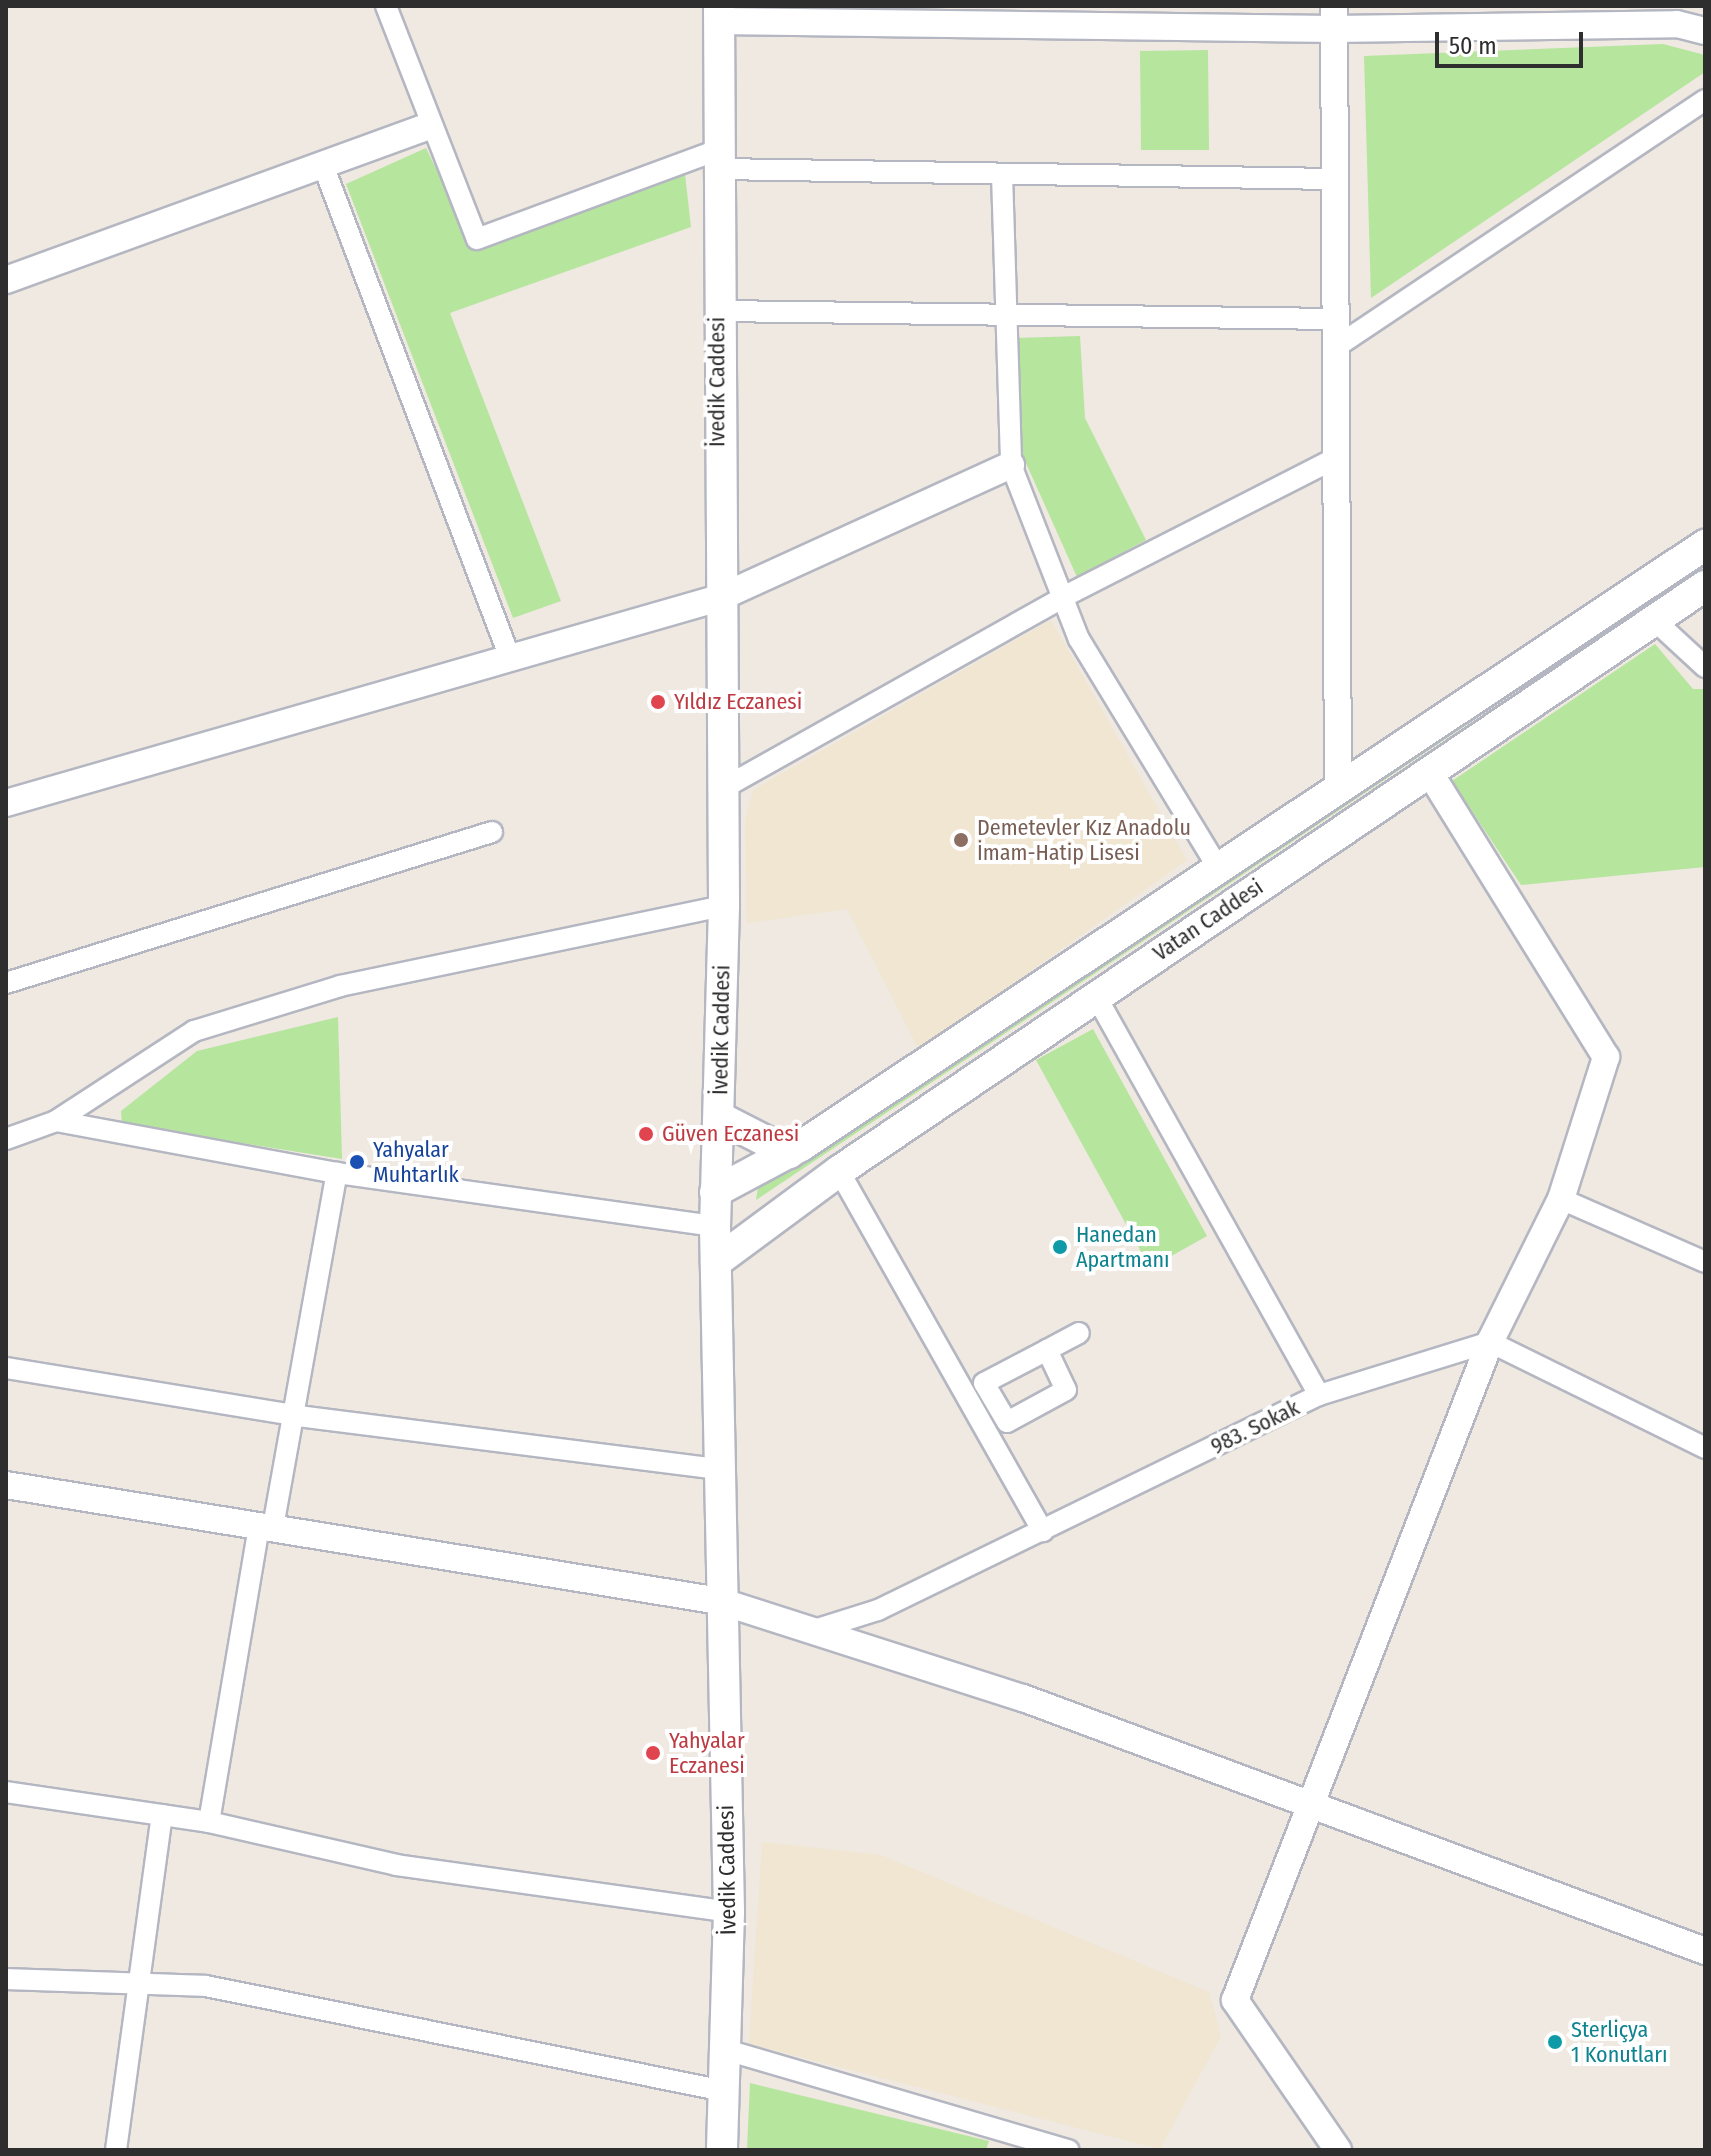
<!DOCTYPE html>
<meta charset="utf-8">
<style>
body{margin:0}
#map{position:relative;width:1711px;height:2156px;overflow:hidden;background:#efe9e1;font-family:"Fira Sans Condensed",sans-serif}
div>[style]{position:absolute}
.education>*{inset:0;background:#f0e6d1}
.green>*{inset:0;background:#b6e59e}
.roads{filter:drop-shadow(2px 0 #b4b7c1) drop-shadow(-2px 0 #b4b7c1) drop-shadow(0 2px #b4b7c1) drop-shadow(0 -2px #b4b7c1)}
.minor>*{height:20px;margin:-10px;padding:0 10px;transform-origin:10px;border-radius:10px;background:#fff}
.tertiary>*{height:26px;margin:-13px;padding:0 13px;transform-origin:13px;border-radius:13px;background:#fff}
.secondary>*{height:30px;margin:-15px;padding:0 15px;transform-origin:15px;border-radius:15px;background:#fff}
.dots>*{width:22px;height:22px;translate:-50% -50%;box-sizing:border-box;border:4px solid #fff;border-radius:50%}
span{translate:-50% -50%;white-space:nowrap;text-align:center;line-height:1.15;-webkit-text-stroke:8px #fff;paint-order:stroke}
.street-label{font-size:22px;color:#2e2e2e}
.health-label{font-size:22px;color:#be3a42}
.left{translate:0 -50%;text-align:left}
.education-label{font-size:22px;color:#785e54}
.transit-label{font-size:22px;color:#164399}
.culture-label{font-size:22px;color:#0d838f}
.frame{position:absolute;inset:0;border:8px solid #2e2e2e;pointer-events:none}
.scale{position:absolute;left:1435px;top:32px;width:148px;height:36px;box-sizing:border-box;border:4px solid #2e2e2e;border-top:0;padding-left:10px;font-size:24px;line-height:28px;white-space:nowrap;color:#2e2e2e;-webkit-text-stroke:6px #fff;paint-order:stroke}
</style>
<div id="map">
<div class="education">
<div style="clip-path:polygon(1051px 620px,1187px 860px,919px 1050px,847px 909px,747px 923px,745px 821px,753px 790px)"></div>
<div style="clip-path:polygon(762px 1842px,881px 1855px,1209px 1992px,1221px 2036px,1160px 2149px,749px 2044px)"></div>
</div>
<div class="green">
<div style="clip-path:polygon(1663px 44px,1705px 55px,1705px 72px,1371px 298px,1364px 56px)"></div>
<div style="clip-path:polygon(1208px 50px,1209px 150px,1141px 150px,1140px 51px)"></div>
<div style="clip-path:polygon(426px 148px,476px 250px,685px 174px,691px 227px,450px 313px,561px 601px,513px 618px,346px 184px)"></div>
<div style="clip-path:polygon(1080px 336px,1085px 418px,1146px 540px,1077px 577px,1017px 443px,1015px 338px)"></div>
<div style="clip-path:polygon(1705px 556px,1705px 564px,1661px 595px,756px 1200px,758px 1188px)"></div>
<div style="clip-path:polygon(1655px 644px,1693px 689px,1705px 689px,1705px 867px,1521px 885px,1452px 781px)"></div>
<div style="clip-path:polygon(338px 1017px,342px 1159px,122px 1124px,121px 1111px,197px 1051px)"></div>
<div style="clip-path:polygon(1093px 1029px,1207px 1236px,1150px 1268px,1036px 1060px)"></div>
<div style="clip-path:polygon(750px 2083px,989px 2141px,986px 2150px,747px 2150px)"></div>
</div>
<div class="roads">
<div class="minor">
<div style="left:386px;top:6px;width:250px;rotate:68.7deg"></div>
<div style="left:477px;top:239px;width:257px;rotate:-20.3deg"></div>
<div style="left:323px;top:165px;width:527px;rotate:69.23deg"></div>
<div style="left:718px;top:169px;width:617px;rotate:0.93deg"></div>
<div style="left:1002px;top:174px;width:291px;rotate:88.2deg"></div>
<div style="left:1011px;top:465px;width:187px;rotate:68.7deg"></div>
<div style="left:1079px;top:639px;width:268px;rotate:58.7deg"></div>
<div style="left:717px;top:311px;width:619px;rotate:0.74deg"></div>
<div style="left:1336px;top:347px;width:444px;rotate:-33.8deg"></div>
<div style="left:1653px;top:619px;width:71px;rotate:42.7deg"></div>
<div style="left:720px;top:790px;width:398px;rotate:-29.3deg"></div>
<div style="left:1067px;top:595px;width:304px;rotate:-27deg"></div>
<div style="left:6px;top:983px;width:509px;rotate:-17.26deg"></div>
<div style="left:1096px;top:996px;width:457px;rotate:60.8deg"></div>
<div style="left:56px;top:1121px;width:165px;rotate:-33.1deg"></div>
<div style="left:194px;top:1031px;width:153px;rotate:-17.1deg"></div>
<div style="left:340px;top:986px;width:392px;rotate:-11.8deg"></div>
<div style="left:6px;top:1139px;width:53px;rotate:-19.8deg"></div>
<div style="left:56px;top:1121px;width:286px;rotate:10.5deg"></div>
<div style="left:337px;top:1173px;width:382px;rotate:8deg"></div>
<div style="left:839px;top:1171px;width:414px;rotate:60.5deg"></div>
<div style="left:1561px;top:1199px;width:157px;rotate:23.6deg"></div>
<div style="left:1047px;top:1350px;width:44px;rotate:64.6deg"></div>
<div style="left:1066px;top:1390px;width:67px;rotate:151.5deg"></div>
<div style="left:1007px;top:1422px;width:45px;rotate:-120.5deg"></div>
<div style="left:984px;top:1383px;width:71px;rotate:-27.6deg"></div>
<div style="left:1047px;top:1350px;width:36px;rotate:-28deg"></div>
<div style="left:6px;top:1368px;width:296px;rotate:9.3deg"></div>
<div style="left:298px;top:1416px;width:422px;rotate:7.2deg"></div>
<div style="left:273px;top:1527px;width:360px;rotate:-79.8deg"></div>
<div style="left:811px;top:1631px;width:70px;rotate:-17.4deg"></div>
<div style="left:878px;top:1610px;width:491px;rotate:-26deg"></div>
<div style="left:1319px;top:1395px;width:179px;rotate:-17.2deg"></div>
<div style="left:1490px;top:1342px;width:240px;rotate:26.2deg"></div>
<div style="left:6px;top:1792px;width:205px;rotate:8.4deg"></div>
<div style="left:209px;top:1822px;width:192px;rotate:12.9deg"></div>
<div style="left:396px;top:1865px;width:336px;rotate:8deg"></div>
<div style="left:209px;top:1822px;width:301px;rotate:-80.4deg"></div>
<div style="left:6px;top:1979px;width:200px;rotate:2deg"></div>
<div style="left:206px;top:1986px;width:529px;rotate:11.46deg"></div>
<div style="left:726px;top:2050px;width:357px;rotate:16.3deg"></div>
<div style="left:116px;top:2150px;width:338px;rotate:-82.2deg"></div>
</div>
<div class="tertiary">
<div style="left:1334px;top:6px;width:781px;rotate:89.71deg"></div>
<div style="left:718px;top:21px;width:616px;rotate:0.74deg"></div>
<div style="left:1334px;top:29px;width:343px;rotate:-0.8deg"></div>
<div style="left:1677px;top:24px;width:29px;rotate:14deg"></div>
<div style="left:6px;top:280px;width:449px;rotate:-20deg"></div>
<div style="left:6px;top:803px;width:742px;rotate:-16.04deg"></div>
<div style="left:719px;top:598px;width:321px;rotate:-24.5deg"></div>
<div style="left:6px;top:1485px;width:723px;rotate:9.23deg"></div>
<div style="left:720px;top:1601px;width:318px;rotate:17.8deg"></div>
<div style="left:1023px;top:1698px;width:727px;rotate:20.35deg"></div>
<div style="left:1338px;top:2150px;width:182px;rotate:-124.5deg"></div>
<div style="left:1235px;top:2000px;width:706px;rotate:-68.82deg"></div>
<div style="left:1490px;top:1342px;width:160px;rotate:-63.6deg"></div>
<div style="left:1561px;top:1199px;width:149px;rotate:-72.4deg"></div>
<div style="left:1606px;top:1057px;width:336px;rotate:-121.8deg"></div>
</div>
<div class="secondary">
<div style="left:719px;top:6px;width:900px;rotate:89.68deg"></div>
<div style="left:724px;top:906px;width:320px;rotate:91.6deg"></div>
<div style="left:715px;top:1226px;width:686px;rotate:88.83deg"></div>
<div style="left:729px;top:1912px;width:238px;rotate:91.7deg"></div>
<div style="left:719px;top:1117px;width:79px;rotate:27.2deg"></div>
<div style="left:715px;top:1192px;width:98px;rotate:-28.1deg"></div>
<div style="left:801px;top:1146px;width:1086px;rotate:-33.62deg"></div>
<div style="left:716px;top:1262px;width:153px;rotate:-36.5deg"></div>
<div style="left:839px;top:1171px;width:1045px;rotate:-34.04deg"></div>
</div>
</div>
<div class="dots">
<div style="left:658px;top:702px;background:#e0444e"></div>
<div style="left:961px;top:840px;background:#8d6e63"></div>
<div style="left:646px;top:1134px;background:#e0444e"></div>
<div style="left:357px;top:1162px;background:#1a4fb4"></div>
<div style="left:1060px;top:1247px;background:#0f9aa8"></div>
<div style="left:653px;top:1753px;background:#e0444e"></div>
<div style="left:1555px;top:2042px;background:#0f9aa8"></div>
</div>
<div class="street-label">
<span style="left:717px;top:382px;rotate:-90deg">İvedik Caddesi</span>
<span style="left:1208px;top:920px;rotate:-34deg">Vatan Caddesi</span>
<span style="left:721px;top:1030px;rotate:-89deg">İvedik Caddesi</span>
<span style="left:1255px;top:1427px;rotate:-26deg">983. Sokak</span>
<span style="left:727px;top:1870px;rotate:-91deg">İvedik Caddesi</span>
</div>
<div class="health-label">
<span class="left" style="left:674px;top:702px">Yıldız Eczanesi</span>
<span class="left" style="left:662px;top:1134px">Güven Eczanesi</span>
<span class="left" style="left:669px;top:1753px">Yahyalar<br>Eczanesi</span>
</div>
<div class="education-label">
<span class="left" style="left:977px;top:840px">Demetevler Kız Anadolu<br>İmam-Hatip Lisesi</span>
</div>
<div class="transit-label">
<span class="left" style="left:373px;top:1162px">Yahyalar<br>Muhtarlık</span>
</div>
<div class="culture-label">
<span class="left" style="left:1076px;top:1247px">Hanedan<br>Apartmanı</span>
<span class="left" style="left:1571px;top:2042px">Sterliçya<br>1 Konutları</span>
</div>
<div class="frame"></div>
<div class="scale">50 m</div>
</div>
